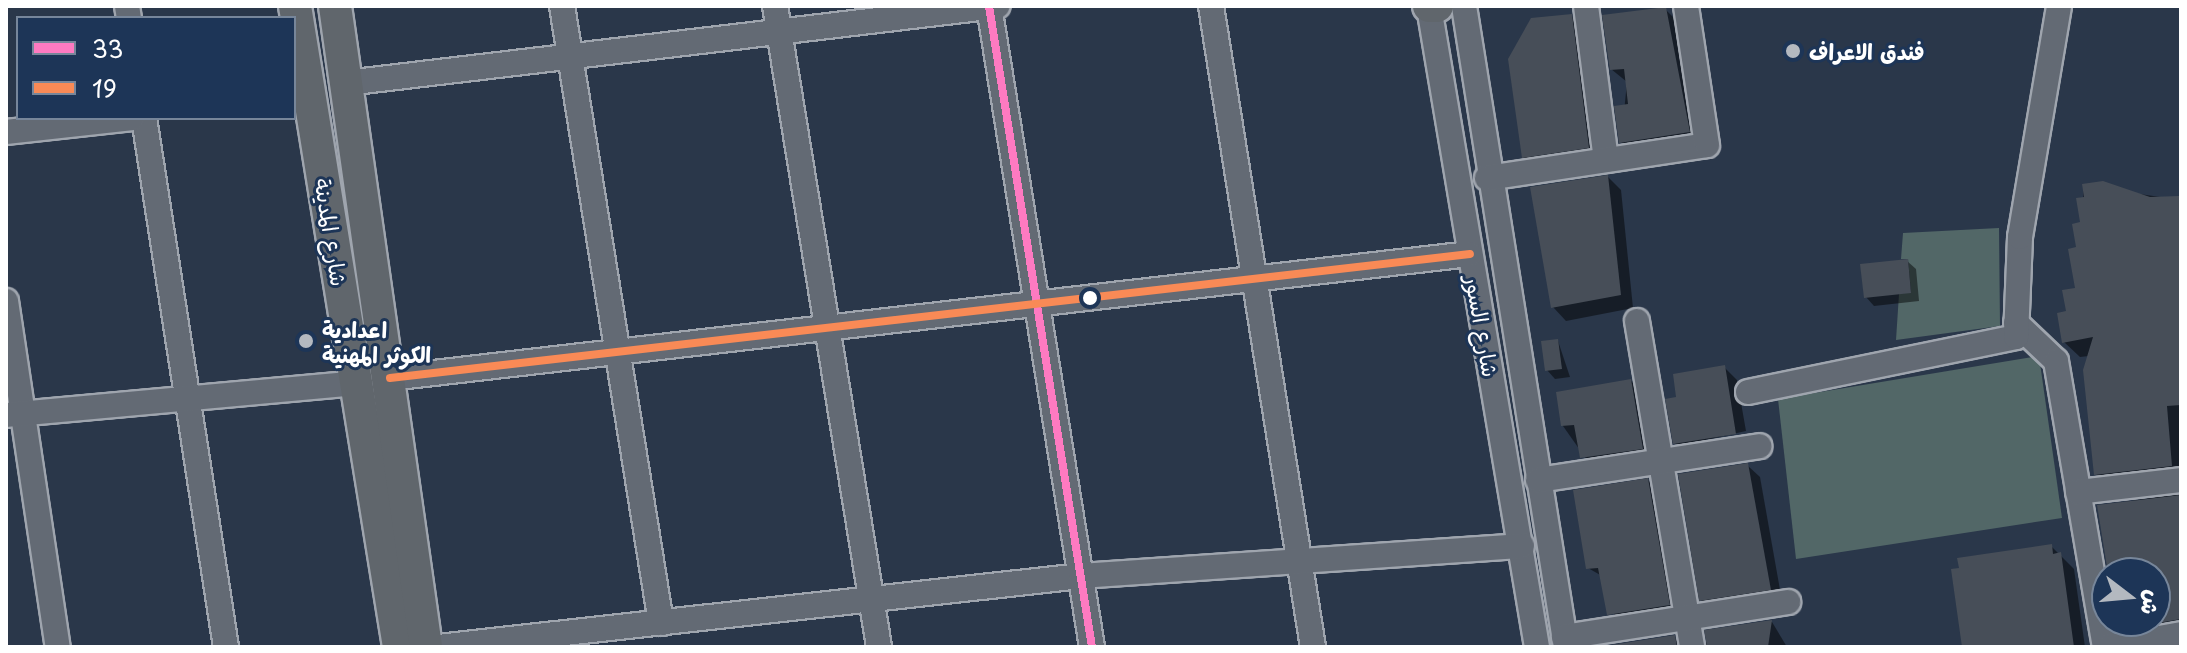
<!DOCTYPE html>
<meta charset="utf-8">
<style>
body{margin:0}
#map{position:relative;width:2187px;height:653px;overflow:hidden;background:#2a374a;font-family:"Playpen Sans","Playpen Sans Arabic",sans-serif}
div>[style]{position:absolute}
.green>*{inset:0;background:#526767}
.shadow>*{inset:0;background:#0007}
.building>*{inset:0;background:#474e58}
.roads{filter:drop-shadow(2px 0 #9fa5ae) drop-shadow(-2px 0 #9fa5ae) drop-shadow(0 2px #9fa5ae) drop-shadow(0 -2px #9fa5ae)}
.minor>*{height:24px;margin:-12px;padding:0 12px;transform-origin:12px;border-radius:12px;background:#636a74}
.major>*{height:32px;margin:-16px;padding:0 16px;transform-origin:16px;border-radius:16px;background:#60666c}
.bus-1>*{height:8px;margin:-4px;padding:0 4px;transform-origin:4px;border-radius:4px;background:#fe7ac1}
.bus-2>*{height:8px;margin:-4px;padding:0 4px;transform-origin:4px;border-radius:4px;background:#f98a56}
.dots>*{width:22px;height:22px;translate:-50% -50%;box-sizing:border-box;border:4px solid #1d3557;border-radius:50%}
span{translate:-50% -50%;white-space:nowrap;text-align:center;line-height:1.15;-webkit-text-stroke:6px #1d3557;paint-order:stroke}
.poi-label{font-size:22px;color:#fff;font-weight:700}
.left{translate:0 -50%;text-align:left}
.street-label{font-size:22px;color:#fff}
.frame{position:absolute;inset:0;border:8px solid #fff;pointer-events:none}
.legend{position:absolute;left:16px;top:16px;width:280px;height:104px;box-sizing:border-box;background:#1d3557;border:2px solid #77869a;margin:0;padding:10px 14px;list-style:none;font-size:24px;color:#fff}
.legend li{display:flex;align-items:center;gap:16px;height:40px}
.legend b{width:40px;border:2px solid #77869a}
.north{position:absolute;left:2091px;top:557px;width:80px;height:80px;box-sizing:border-box;background:#1d3557;border:2px solid #77869a;border-radius:50%;rotate:106deg;font-size:22px;font-weight:700;line-height:32px;text-align:center;color:#fff}
.north::after{content:'';display:block;margin:auto;width:28px;height:36px;background:#b4b9c0;clip-path:polygon(50% 0,100% 100%,50% 72%,0 100%)}
</style>
<div id="map">
<div class="green">
<div style="clip-path:polygon(1999px 228px,2000px 326px,1896px 340px,1899px 294px,1911px 292px,1908px 259px,1901px 259px,1903px 233px)"></div>
<div style="clip-path:polygon(2039px 356px,2062px 518px,1796px 559px,1778px 399px)"></div>
</div>
<div class="shadow">
<div style="clip-path:polygon(1665px 9px,1678px 22px,1702px 145px,1634px 155px,1621px 142px,1627px 82px,1611px 69px)"></div>
<div style="clip-path:polygon(1571px 16px,1583px 27px,1600px 158px,1535px 168px,1524px 157px)"></div>
<div style="clip-path:polygon(1608px 177px,1621px 190px,1633px 308px,1566px 321px,1553px 307px)"></div>
<div style="clip-path:polygon(2084px 186px,2181px 200px,2181px 482px,2112px 490px,2096px 474px,2089px 356px,2080px 357px,2064px 342px,2077px 290px)"></div>
<div style="clip-path:polygon(1907px 261px,1916px 269px,1919px 301px,1874px 306px,1866px 297px)"></div>
<div style="clip-path:polygon(1558px 341px,1570px 377px,1555px 379px,1547px 370px)"></div>
<div style="clip-path:polygon(1724px 367px,1737px 380px,1746px 431px,1683px 445px,1746px 435px,1748px 447px,1688px 456px,1675px 443px,1679px 398px)"></div>
<div style="clip-path:polygon(1631px 381px,1643px 393px,1655px 461px,1594px 470px,1563px 426px,1558px 394px)"></div>
<div style="clip-path:polygon(1747px 465px,1760px 477px,1782px 601px,1714px 612px,1701px 600px)"></div>
<div style="clip-path:polygon(1648px 480px,1656px 489px,1677px 613px,1617px 623px,1602px 576px,1588px 568px)"></div>
<div style="clip-path:polygon(2181px 493px,2181px 635px,2134px 644px,2118px 621px,2155px 621px,2155px 573px,2110px 573px,2100px 506px)"></div>
<div style="clip-path:polygon(2051px 546px,2074px 569px,2085px 647px,1964px 647px)"></div>
<div style="clip-path:polygon(1772px 622px,1787px 647px,1706px 647px,1706px 632px)"></div>
<div style="clip-path:polygon(1674px 637px,1684px 647px,1613px 647px)"></div>
</div>
<div class="building">
<div style="clip-path:polygon(1666px 7px,1690px 132px,1619px 143px,1614px 106px,1628px 104px,1624px 69px,1610px 70px,1602px 15px)"></div>
<div style="clip-path:polygon(1572px 14px,1589px 148px,1522px 158px,1508px 59px,1531px 18px)"></div>
<div style="clip-path:polygon(1608px 175px,1621px 295px,1551px 308px,1530px 187px)"></div>
<div style="clip-path:polygon(2103px 181px,2150px 197px,2179px 196px,2181px 405px,2167px 406px,2172px 466px,2094px 475px,2083px 370px,2093px 337px,2062px 343px,2057px 313px,2066px 311px,2062px 290px,2075px 288px,2068px 249px,2076px 247px,2072px 224px,2080px 222px,2076px 198px,2084px 197px,2082px 184px)"></div>
<div style="clip-path:polygon(1908px 259px,1911px 293px,1864px 298px,1860px 264px)"></div>
<div style="clip-path:polygon(1558px 339px,1562px 369px,1545px 371px,1541px 341px)"></div>
<div style="clip-path:polygon(1725px 365px,1736px 434px,1673px 444px,1665px 399px,1676px 397px,1673px 374px)"></div>
<div style="clip-path:polygon(1631px 379px,1643px 449px,1580px 458px,1574px 425px,1561px 426px,1556px 392px)"></div>
<div style="clip-path:polygon(1748px 463px,1771px 590px,1699px 601px,1678px 474px)"></div>
<div style="clip-path:polygon(1648px 478px,1670px 605px,1607px 615px,1598px 568px,1586px 569px,1573px 490px)"></div>
<div style="clip-path:polygon(2181px 495px,2181px 619px,2117px 630px,2116px 621px,2155px 621px,2155px 573px,2108px 573px,2097px 505px)"></div>
<div style="clip-path:polygon(2052px 544px,2053px 554px,2061px 552px,2074px 647px,1962px 647px,1951px 569px,1959px 568px,1957px 558px)"></div>
<div style="clip-path:polygon(1772px 620px,1768px 647px,1707px 647px,1704px 630px)"></div>
<div style="clip-path:polygon(1675px 635px,1677px 647px,1612px 645px)"></div>
</div>
<div class="roads">
<div class="minor">
<div style="left:127px;top:6px;width:12px;rotate:81deg"></div>
<div style="left:562px;top:6px;width:625px;rotate:80.88deg"></div>
<div style="left:775px;top:6px;width:649px;rotate:80.78deg"></div>
<div style="left:989px;top:6px;width:649px;rotate:80.87deg"></div>
<div style="left:1211px;top:6px;width:649px;rotate:80.96deg"></div>
<div style="left:1464px;top:6px;width:649px;rotate:80.96deg"></div>
<div style="left:1586px;top:6px;width:155px;rotate:82.6deg"></div>
<div style="left:1429px;top:7px;width:649px;rotate:80.42deg"></div>
<div style="left:346px;top:83px;width:656px;rotate:-6.75deg"></div>
<div style="left:144px;top:118px;width:535px;rotate:81.19deg"></div>
<div style="left:6px;top:132px;width:127px;rotate:-6.3deg"></div>
<div style="left:1487px;top:178px;width:222px;rotate:-8.5deg"></div>
<div style="left:1707px;top:145px;width:141px;rotate:-98.6deg"></div>
<div style="left:6px;top:301px;width:350px;rotate:81.5deg"></div>
<div style="left:1637px;top:321px;width:331px;rotate:80.4deg"></div>
<div style="left:2016px;top:323px;width:55px;rotate:43.5deg"></div>
<div style="left:2056px;top:361px;width:290px;rotate:80.3deg"></div>
<div style="left:390px;top:378px;width:1087px;rotate:-6.55deg"></div>
<div style="left:1748px;top:392px;width:274px;rotate:-11.6deg"></div>
<div style="left:2016px;top:337px;width:100px;rotate:-87.7deg"></div>
<div style="left:2020px;top:237px;width:234px;rotate:-80.4deg"></div>
<div style="left:6px;top:415px;width:351px;rotate:-5.2deg"></div>
<div style="left:1538px;top:480px;width:224px;rotate:-8.7deg"></div>
<div style="left:2078px;top:492px;width:104px;rotate:-6.6deg"></div>
<div style="left:1564px;top:637px;width:227px;rotate:-8.9deg"></div>
<div style="left:438px;top:647px;width:647px;rotate:-6.3deg"></div>
<div style="left:1081px;top:576px;width:442px;rotate:-3.9deg"></div>
<div style="left:2109px;top:647px;width:73px;rotate:-10.2deg"></div>
</div>
<div class="major">
<div style="left:295px;top:6px;width:649px;rotate:80.78deg"></div>
<div style="left:335px;top:6px;width:647px;rotate:81.92deg"></div>
<div style="left:1429px;top:6px;width:8px"></div>
</div>
</div>
<div class="bus-1">
<div style="left:989px;top:6px;width:649px;rotate:80.87deg"></div>
</div>
<div class="bus-2">
<div style="left:390px;top:378px;width:1087px;rotate:-6.55deg"></div>
</div>
<div class="dots">
<div style="left:1793px;top:51px;background:#b4b9c0"></div>
<div style="left:1090px;top:298px;background:#fff"></div>
<div style="left:306px;top:341px;background:#b4b9c0"></div>
</div>
<div class="poi-label">
<span class="left" style="left:1809px;top:51px">فندق الاعراف</span>
<span class="left" style="left:322px;top:341px">اعدادية<br>الكوثر المهنية</span>
</div>
<div class="street-label">
<span style="left:332px;top:232px;rotate:81deg">شارع المدينة</span>
<span style="left:1483px;top:326px;rotate:80deg">شارع السور</span>
</div>
<div class="frame"></div>
<ul class="legend">
<li><b style="height:10px;background:#fe7ac1"></b>33</li>
<li><b style="height:10px;background:#f98a56"></b>19</li>
</ul>
<div class="north">ش</div>
</div>
